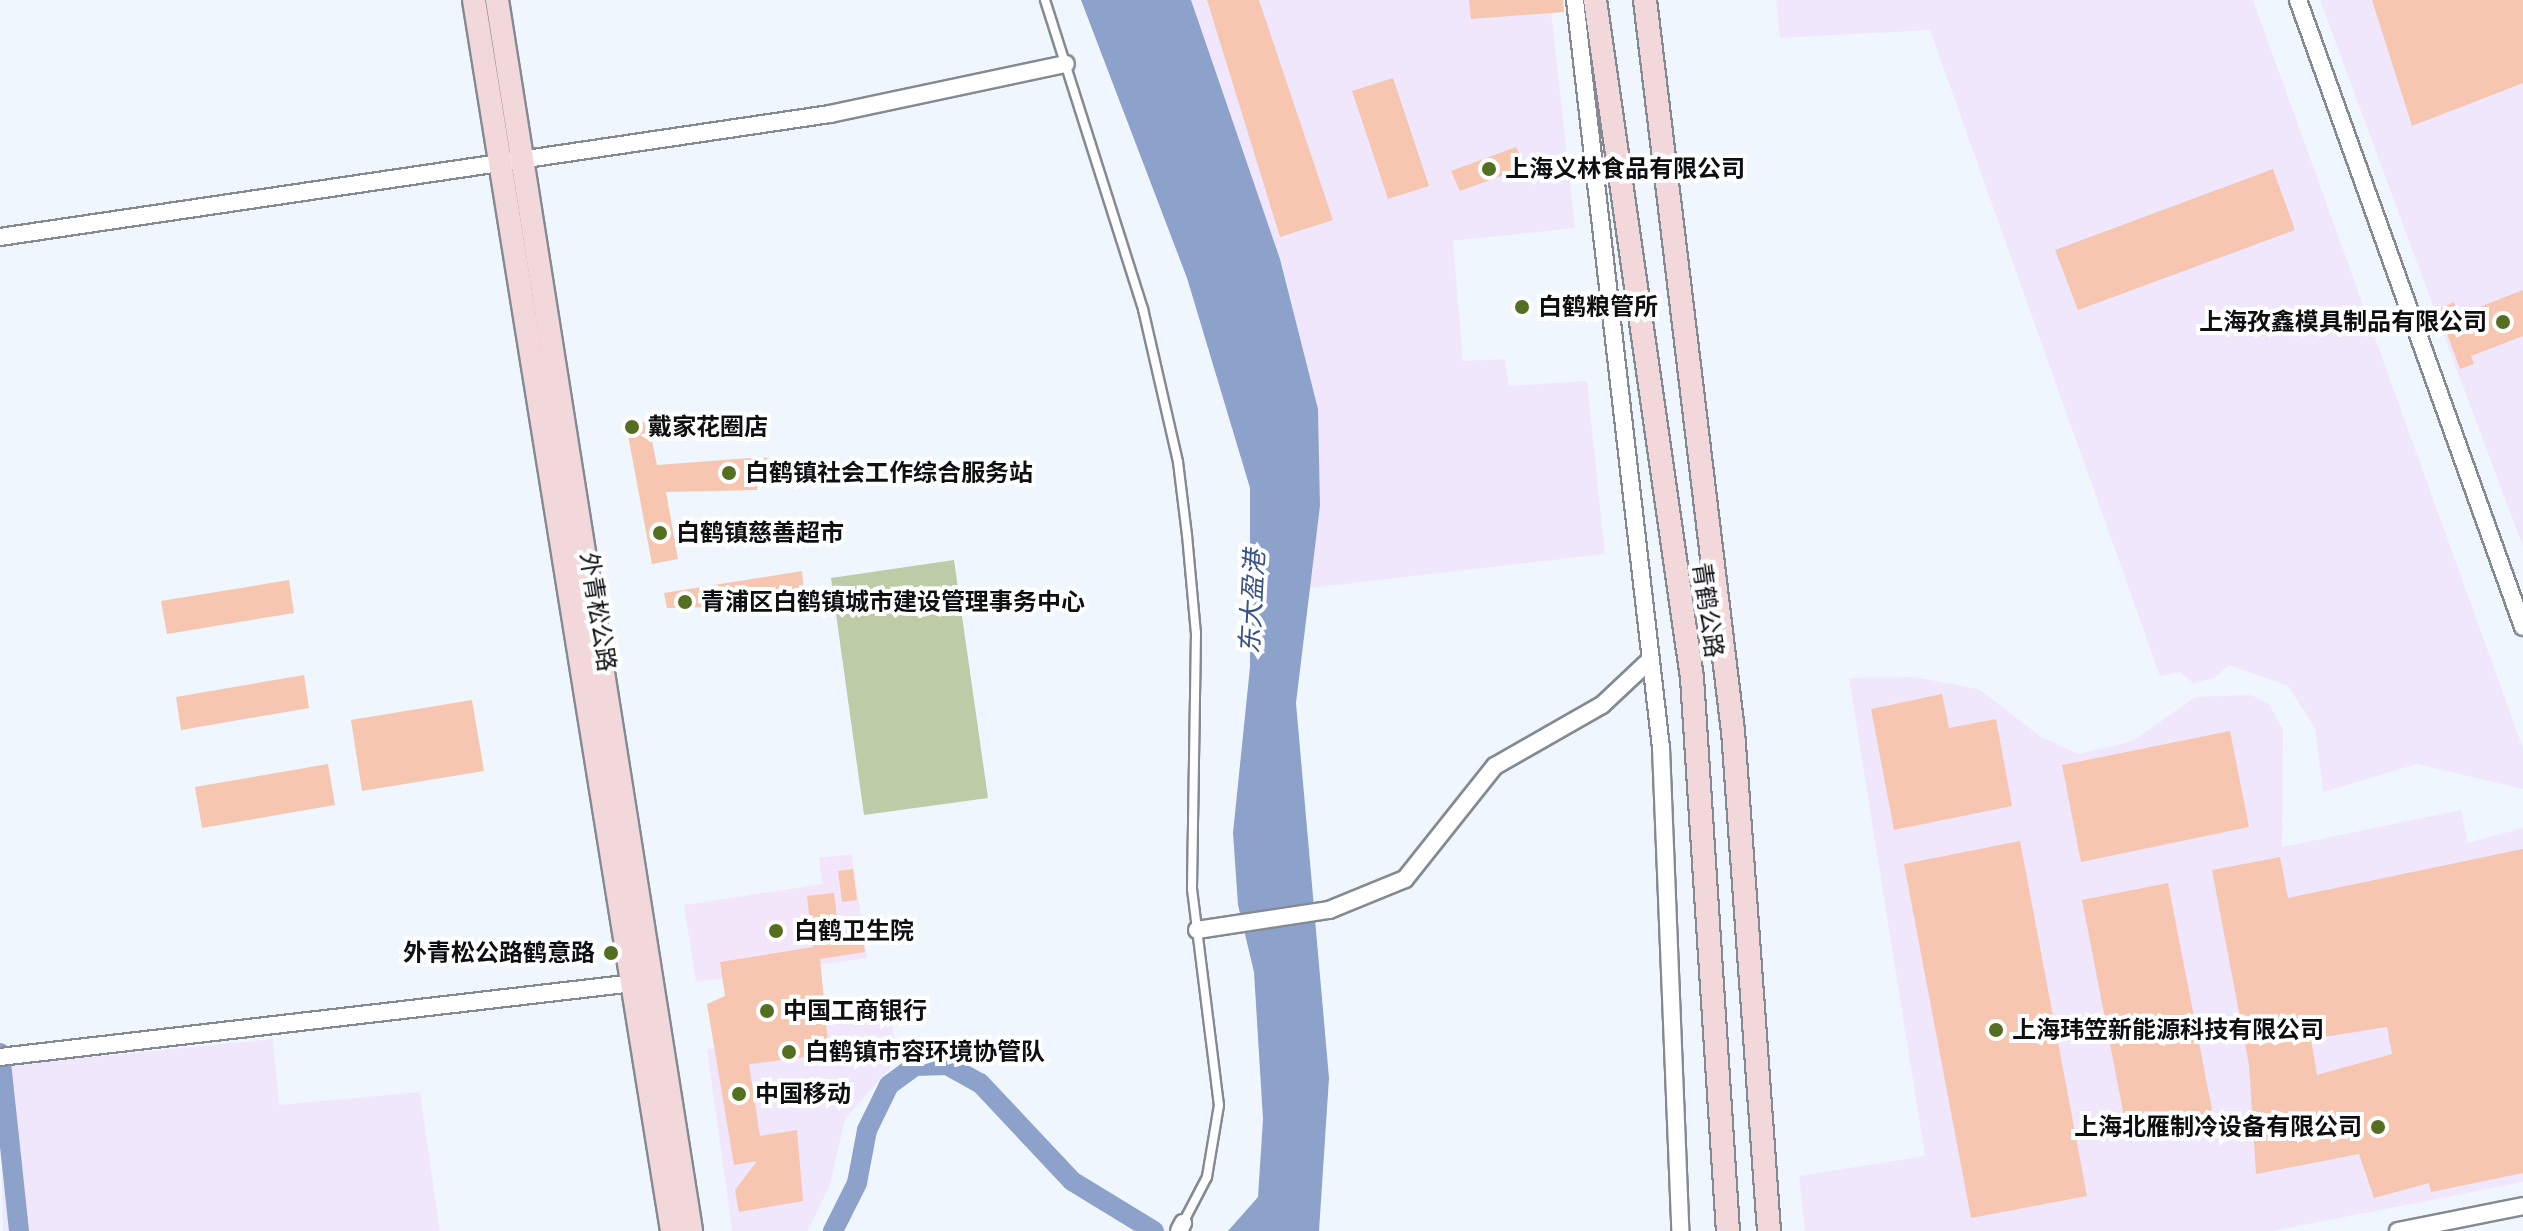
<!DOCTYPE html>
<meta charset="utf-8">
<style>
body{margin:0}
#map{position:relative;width:2523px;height:1231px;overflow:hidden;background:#f0f6fe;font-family:"PT Sans","Noto Sans SC",sans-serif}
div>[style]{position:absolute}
.industrial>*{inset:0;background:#f0e7fd}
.medical>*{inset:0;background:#f4e6fa}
.green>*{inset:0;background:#bdcca6}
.water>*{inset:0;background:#8da2ca}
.canal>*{height:20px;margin:-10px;padding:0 10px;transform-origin:10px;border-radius:10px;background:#8da2ca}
.building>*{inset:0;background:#f6c6b0}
.roads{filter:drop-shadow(2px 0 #858a92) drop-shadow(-2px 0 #858a92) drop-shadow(0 2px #858a92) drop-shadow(0 -2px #858a92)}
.lane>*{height:8px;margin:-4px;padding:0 4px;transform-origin:4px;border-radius:4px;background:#fff}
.street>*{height:16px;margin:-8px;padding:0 8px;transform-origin:8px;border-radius:8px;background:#fff}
.secondary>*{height:22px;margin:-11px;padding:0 11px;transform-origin:11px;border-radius:11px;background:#f3d8db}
.dots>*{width:22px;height:22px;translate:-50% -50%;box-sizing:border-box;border:4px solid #fff;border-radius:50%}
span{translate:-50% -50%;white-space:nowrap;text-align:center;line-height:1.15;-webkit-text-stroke:8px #fff;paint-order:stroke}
.poi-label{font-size:24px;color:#0d0f11;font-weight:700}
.left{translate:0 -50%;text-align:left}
.right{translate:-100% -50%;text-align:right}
.street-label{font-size:24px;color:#0d0f11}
.water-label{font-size:26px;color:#385286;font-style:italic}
</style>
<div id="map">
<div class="industrial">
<div style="clip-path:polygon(1189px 0,1550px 0,1575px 228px,1453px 241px,1463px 361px,1505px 359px,1509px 386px,1587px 381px,1605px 554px,1310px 588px,1320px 506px,1318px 409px,1280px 259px)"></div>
<div style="clip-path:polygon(1776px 0,2253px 0,2523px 748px,2523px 789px,2417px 764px,2323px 792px,2315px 728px,2288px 686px,2229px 665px,2214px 678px,2193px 683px,2180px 672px,2160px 676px,1930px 30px,1780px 38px)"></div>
<div style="clip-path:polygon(2320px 0,2523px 0,2523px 547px,2433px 306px)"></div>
<div style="clip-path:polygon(1914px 677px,1979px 689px,2041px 737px,2079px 754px,2133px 741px,2195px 697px,2251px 695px,2269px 704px,2283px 730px,2282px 847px,2461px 810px,2468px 843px,2523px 828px,2523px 1182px,2273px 1231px,1805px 1231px,1799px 1176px,1925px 1156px,1849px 678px)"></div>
<div style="clip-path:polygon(892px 1013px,895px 1062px,845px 1119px,830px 1185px,808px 1231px,732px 1231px,707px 1049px,827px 1034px,827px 1020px)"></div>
<div style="clip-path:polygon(273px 1039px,279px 1105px,420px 1092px,440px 1231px,3px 1231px,0 1066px)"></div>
</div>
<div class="medical">
<div style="clip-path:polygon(852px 854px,867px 958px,696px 982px,684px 905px,822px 884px,819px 858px)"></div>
</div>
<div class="green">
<div style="clip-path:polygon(954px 560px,988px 798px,864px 815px,831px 578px)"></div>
</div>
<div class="water">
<div style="clip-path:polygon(1081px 0,1191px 0,1280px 259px,1318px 409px,1320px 506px,1296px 703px,1329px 1078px,1319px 1231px,1228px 1231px,1258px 1197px,1263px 1119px,1254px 972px,1238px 905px,1233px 833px,1250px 667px,1250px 488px,1187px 278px)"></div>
</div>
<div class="canal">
<div style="left:0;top:1053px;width:179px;rotate:83.9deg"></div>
<div style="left:833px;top:1231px;width:54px;rotate:-63.4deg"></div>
<div style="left:857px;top:1183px;width:54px;rotate:-79.3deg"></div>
<div style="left:867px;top:1130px;width:50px;rotate:-63.9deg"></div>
<div style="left:889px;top:1085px;width:32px;rotate:-36deg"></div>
<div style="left:915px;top:1066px;width:32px;rotate:-2deg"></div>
<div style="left:947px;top:1065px;width:38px;rotate:29deg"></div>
<div style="left:980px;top:1083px;width:134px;rotate:46.8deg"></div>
<div style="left:1072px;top:1181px;width:96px;rotate:31.4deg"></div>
</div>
<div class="building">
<div style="clip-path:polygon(1207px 0,1259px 0,1333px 220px,1280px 237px)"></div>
<div style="clip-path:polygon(1469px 0,1563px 0,1564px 12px,1471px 19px)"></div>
<div style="clip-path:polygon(2372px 0,2523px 0,2523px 83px,2412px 126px)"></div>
<div style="clip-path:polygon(1393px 78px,1429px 186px,1388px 199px,1352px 91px)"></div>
<div style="clip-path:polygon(1516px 147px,1526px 167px,1460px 191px,1451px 171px)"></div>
<div style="clip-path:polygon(2273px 169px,2295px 230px,2078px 310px,2055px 250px)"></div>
<div style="clip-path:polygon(2523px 290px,2523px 336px,2471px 356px,2474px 364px,2460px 369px,2438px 309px,2454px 302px,2459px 315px)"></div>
<div style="clip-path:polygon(648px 422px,657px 465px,764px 457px,772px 460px,775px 482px,757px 483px,757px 490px,666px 492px,678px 559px,652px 564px,626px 424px)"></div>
<div style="clip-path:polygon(802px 571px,804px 592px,719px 607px,667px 608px,664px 593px)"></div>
<div style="clip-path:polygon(289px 580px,294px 613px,167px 634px,161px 601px)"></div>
<div style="clip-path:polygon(304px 675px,309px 708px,181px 730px,176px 697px)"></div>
<div style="clip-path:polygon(1942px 694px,1949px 728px,1996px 719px,2012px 806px,1894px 830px,1871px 709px)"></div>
<div style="clip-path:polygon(472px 700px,484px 771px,362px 791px,351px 720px)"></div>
<div style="clip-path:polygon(2230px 731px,2249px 827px,2081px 862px,2062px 765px)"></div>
<div style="clip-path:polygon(328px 764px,335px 805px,202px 828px,195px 787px)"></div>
<div style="clip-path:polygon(2020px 841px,2087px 1196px,1971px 1218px,1904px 864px)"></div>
<div style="clip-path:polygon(evenodd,2523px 849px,2523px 1173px,2431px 1192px,2429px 1183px,2374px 1198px,2359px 1154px,2256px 1174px,2249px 1065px,2212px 870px,2280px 857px,2288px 898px,2523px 849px,2387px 1027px,2392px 1054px,2317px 1075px,2311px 1039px,2387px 1027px)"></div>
<div style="clip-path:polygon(853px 869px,857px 900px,842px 902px,838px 871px)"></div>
<div style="clip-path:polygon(2168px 883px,2215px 1125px,2129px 1142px,2082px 900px)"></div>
<div style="clip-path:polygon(834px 893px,839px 936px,862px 933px,865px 952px,820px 959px,829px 1054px,749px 1064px,760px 1136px,797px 1130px,803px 1201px,739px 1212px,735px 1190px,757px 1161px,734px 1165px,707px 1004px,725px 996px,720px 962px,813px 947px,807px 896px)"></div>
</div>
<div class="roads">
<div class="lane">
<div style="left:1045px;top:0;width:324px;rotate:72.4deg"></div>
<div style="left:1143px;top:309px;width:157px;rotate:77.1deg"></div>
<div style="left:1178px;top:462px;width:74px;rotate:83deg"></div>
<div style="left:1187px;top:535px;width:98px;rotate:84.8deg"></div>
<div style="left:1196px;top:633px;width:256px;rotate:90.9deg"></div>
<div style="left:1192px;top:889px;width:218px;rotate:82.9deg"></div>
<div style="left:1219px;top:1105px;width:73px;rotate:99.5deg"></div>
<div style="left:1207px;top:1177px;width:52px;rotate:117.6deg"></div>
</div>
<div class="street">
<div style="left:1575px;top:0;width:753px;rotate:83.44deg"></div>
<div style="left:1661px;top:748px;width:483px;rotate:87.7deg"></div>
<div style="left:2298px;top:0;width:666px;rotate:70.26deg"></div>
<div style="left:0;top:237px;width:839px;rotate:-8.43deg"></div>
<div style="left:830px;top:114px;width:241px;rotate:-12deg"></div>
<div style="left:1197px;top:930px;width:134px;rotate:-8.6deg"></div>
<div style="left:1329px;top:910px;width:82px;rotate:-22.2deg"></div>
<div style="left:1405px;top:879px;width:144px;rotate:-51.5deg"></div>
<div style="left:1495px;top:766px;width:123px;rotate:-29.7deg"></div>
<div style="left:1602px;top:705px;width:67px;rotate:-43.2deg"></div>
<div style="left:0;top:1057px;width:646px;rotate:-6.66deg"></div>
<div style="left:1179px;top:1231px;width:9px;rotate:-63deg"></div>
<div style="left:2398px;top:1231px;width:127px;rotate:-11.3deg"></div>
</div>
<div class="secondary">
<div style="left:474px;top:0;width:1247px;rotate:80.86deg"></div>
<div style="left:497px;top:0;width:1246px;rotate:81.04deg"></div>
<div style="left:1595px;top:0;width:685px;rotate:81.86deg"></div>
<div style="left:1692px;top:678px;width:554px;rotate:86.28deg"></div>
<div style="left:1645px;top:0;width:736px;rotate:83.14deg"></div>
<div style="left:1733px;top:731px;width:501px;rotate:85.88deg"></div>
</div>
</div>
<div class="dots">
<div style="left:1489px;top:169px;background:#546f22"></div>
<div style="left:1522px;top:307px;background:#546f22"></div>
<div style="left:2503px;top:322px;background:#546f22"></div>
<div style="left:632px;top:427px;background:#546f22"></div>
<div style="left:729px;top:473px;background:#546f22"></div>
<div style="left:660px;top:533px;background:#546f22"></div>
<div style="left:685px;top:602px;background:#546f22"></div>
<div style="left:776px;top:931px;background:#546f22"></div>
<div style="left:611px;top:953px;background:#546f22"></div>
<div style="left:767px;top:1011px;background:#546f22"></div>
<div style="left:1996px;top:1030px;background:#546f22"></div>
<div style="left:789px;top:1052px;background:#546f22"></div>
<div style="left:739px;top:1094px;background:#546f22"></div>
<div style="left:2378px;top:1127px;background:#546f22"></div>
</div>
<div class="poi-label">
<span class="left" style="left:1505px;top:169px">上海义林食品有限公司</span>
<span class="left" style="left:1538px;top:307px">白鹤粮管所</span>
<span class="right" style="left:2487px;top:322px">上海孜鑫模具制品有限公司</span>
<span class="left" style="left:648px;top:427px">戴家花圈店</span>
<span class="left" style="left:745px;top:473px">白鹤镇社会工作综合服务站</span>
<span class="left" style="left:676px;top:533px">白鹤镇慈善超市</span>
<span class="left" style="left:701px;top:602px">青浦区白鹤镇城市建设管理事务中心</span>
<span class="left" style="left:794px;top:931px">白鹤卫生院</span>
<span class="right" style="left:595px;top:953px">外青松公路鹤意路</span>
<span class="left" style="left:783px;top:1011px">中国工商银行</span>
<span class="left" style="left:2012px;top:1030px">上海玮笠新能源科技有限公司</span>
<span class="left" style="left:805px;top:1052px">白鹤镇市容环境协管队</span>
<span class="left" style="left:755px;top:1094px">中国移动</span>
<span class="right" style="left:2362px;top:1127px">上海北雁制冷设备有限公司</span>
</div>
<div class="street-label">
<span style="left:1708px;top:610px;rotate:82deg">青鹤公路</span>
<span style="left:598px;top:612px;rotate:81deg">外青松公路</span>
</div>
<div class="water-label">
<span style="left:1252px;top:602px;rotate:-87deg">东大盈港</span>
</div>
</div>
